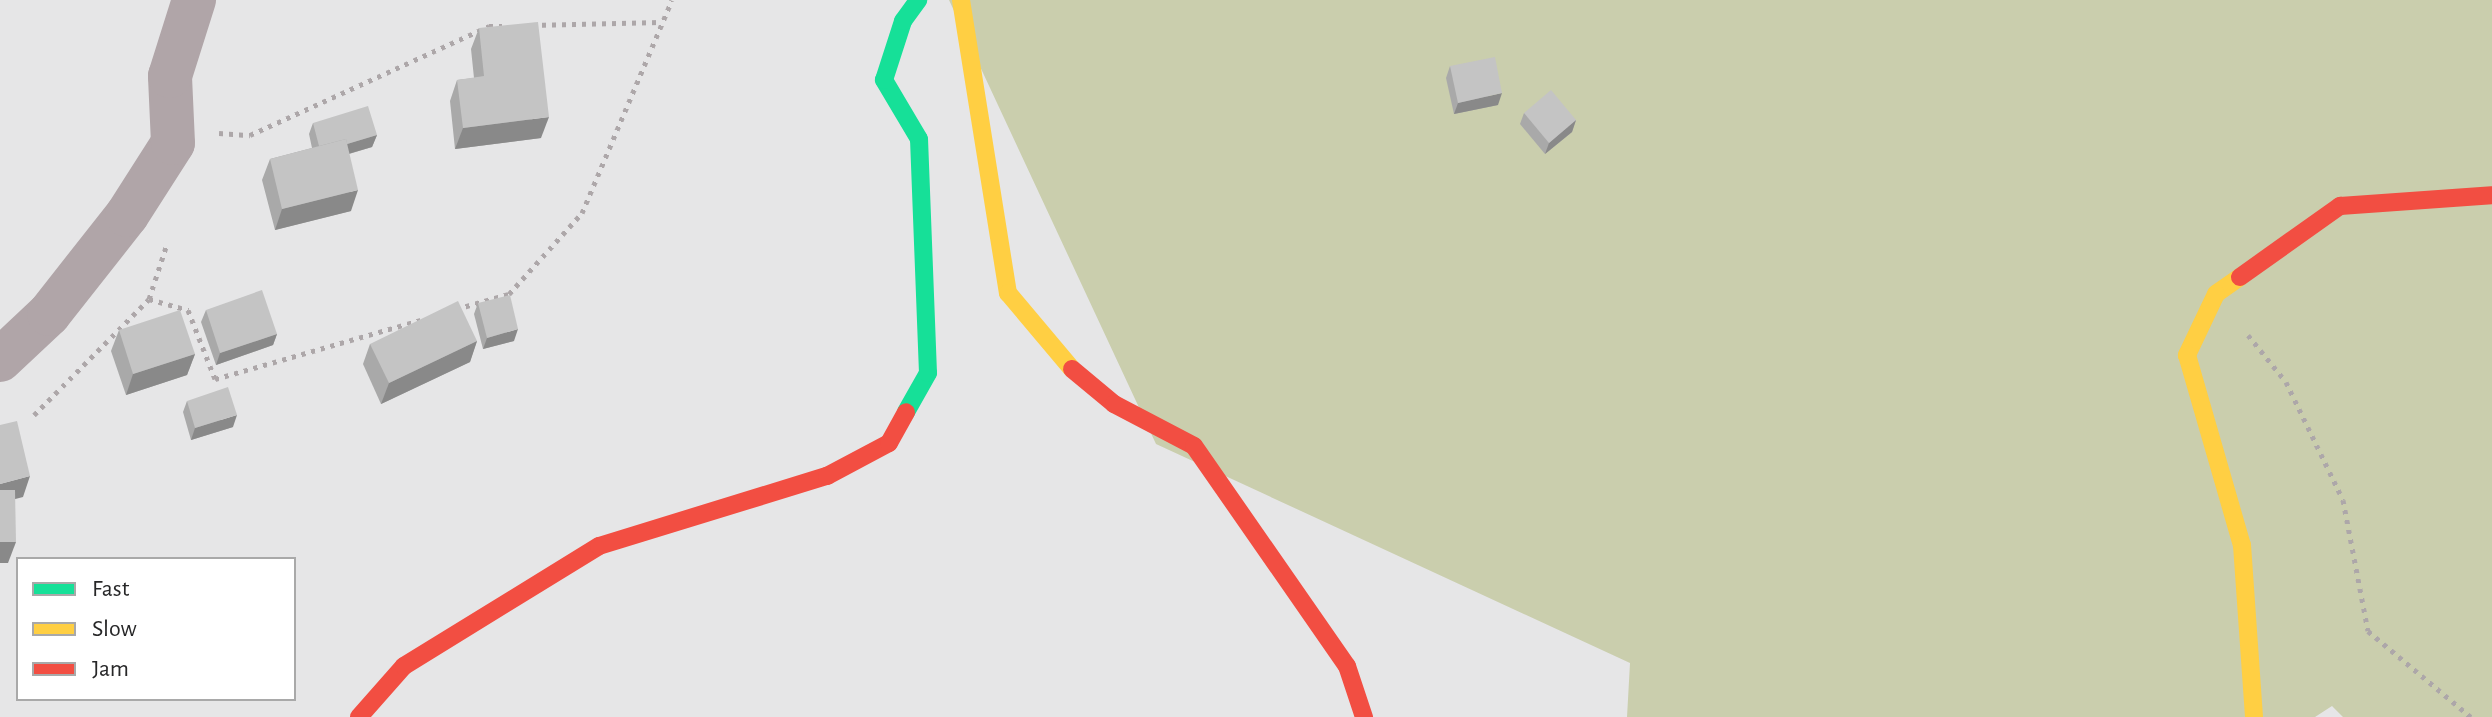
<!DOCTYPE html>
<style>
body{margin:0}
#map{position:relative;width:2492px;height:717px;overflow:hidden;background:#e6e6e7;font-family:"Alegreya Sans",sans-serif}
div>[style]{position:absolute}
.green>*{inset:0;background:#cacead}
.path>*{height:5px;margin-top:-2.5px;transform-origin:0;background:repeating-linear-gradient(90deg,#ada7a9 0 4px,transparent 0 10px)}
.street>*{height:44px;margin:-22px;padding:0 22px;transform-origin:22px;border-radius:22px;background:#b0a5a8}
.fast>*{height:18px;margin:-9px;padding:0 9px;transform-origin:9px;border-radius:9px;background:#16e098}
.slow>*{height:18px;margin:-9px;padding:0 9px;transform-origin:9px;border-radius:9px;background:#ffcf43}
.jam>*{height:18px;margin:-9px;padding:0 9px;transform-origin:9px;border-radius:9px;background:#f24e42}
.wall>*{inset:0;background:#a9a9a9}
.shaded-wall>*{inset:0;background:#898989}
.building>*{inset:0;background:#c4c4c4}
span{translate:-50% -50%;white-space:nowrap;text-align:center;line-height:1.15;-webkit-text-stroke:7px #fff;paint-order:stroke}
.legend{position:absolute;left:16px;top:557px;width:280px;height:144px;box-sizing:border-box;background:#fff;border:2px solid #a9a9a9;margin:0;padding:10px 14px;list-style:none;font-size:24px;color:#272728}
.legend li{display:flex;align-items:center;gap:16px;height:40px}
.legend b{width:40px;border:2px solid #a9a9a9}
</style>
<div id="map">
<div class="green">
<div style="clip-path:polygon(949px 0,2492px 0,2492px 717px,2343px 717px,2332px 706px,2315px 717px,1627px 717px,1630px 663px,1156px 444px)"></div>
</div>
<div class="path">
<div style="left:532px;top:25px;width:129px;rotate:-1.3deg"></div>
<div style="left:219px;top:133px;width:31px;rotate:4deg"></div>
<div style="left:250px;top:135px;width:263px;rotate:-24.5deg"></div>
<div style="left:489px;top:26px;width:13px"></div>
<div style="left:149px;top:299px;width:41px;rotate:15.8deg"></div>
<div style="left:188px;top:310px;width:74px;rotate:68.6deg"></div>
<div style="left:215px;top:379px;width:217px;rotate:-16deg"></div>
<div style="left:456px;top:309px;width:55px;rotate:-15.8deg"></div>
<div style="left:509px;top:294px;width:109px;rotate:-48deg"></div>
<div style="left:582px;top:213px;width:231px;rotate:-67.1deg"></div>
<div style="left:2248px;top:335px;width:60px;rotate:51deg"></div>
<div style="left:2286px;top:382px;width:131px;rotate:64.2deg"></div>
<div style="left:2343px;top:500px;width:133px;rotate:79.2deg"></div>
<div style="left:2368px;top:631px;width:134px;rotate:39.9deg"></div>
<div style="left:34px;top:415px;width:163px;rotate:-45.2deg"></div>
<div style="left:149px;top:299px;width:55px;rotate:-71.9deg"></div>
</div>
<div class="street">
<div style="left:0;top:360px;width:67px;rotate:-43.2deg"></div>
<div style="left:49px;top:314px;width:126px;rotate:-51.8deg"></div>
<div style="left:127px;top:215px;width:85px;rotate:-57.4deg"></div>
<div style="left:173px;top:143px;width:67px;rotate:-92.6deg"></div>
<div style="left:170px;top:76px;width:80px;rotate:-72.5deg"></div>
</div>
<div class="fast">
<div style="left:906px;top:412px;width:45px;rotate:-60.6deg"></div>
<div style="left:928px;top:373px;width:234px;rotate:-92.2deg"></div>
<div style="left:919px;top:139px;width:69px;rotate:-120.7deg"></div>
<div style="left:884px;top:80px;width:62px;rotate:-72.1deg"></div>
<div style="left:903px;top:21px;width:26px;rotate:-54deg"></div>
</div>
<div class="slow">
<div style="left:961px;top:0;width:297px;rotate:80.9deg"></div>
<div style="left:1008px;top:293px;width:99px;rotate:49.9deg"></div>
<div style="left:2240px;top:277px;width:29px;rotate:145deg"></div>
<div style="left:2216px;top:294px;width:68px;rotate:115.4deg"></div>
<div style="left:2187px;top:355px;width:198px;rotate:73.9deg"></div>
<div style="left:2242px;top:545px;width:172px;rotate:86deg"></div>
</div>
<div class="jam">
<div style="left:2240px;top:277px;width:123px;rotate:-35.4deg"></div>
<div style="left:2340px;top:206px;width:152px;rotate:-4.1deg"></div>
<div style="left:1072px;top:369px;width:55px;rotate:39.8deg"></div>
<div style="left:1114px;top:404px;width:90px;rotate:27.7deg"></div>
<div style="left:1194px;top:446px;width:268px;rotate:55.2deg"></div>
<div style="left:1347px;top:666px;width:54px;rotate:71.6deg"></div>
<div style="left:359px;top:717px;width:68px;rotate:-48.6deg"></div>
<div style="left:404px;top:666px;width:229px;rotate:-31.6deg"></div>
<div style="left:599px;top:546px;width:239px;rotate:-17.1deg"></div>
<div style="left:827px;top:476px;width:70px;rotate:-28deg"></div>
<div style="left:889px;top:443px;width:35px;rotate:-61deg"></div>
</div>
<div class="wall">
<div style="clip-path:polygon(479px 28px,541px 138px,455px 149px,450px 101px,457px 80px,474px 78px,471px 49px)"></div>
<div style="clip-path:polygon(1450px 66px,1498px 105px,1454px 114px,1446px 78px)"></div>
<div style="clip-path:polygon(1524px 113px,1576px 120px,1572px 132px,1545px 154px,1520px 124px)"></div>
<div style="clip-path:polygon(313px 123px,377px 135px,372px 147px,349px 154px,351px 211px,275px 230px,262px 180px,270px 159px,312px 148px,309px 134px)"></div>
<div style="clip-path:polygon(478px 303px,514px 341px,483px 349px,474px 314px)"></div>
<div style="clip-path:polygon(206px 310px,277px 334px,273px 345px,216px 365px,201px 322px)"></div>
<div style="clip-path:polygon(119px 330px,195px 354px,187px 375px,126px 395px,111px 351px)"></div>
<div style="clip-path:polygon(477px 341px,470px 362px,381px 404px,363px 364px,370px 344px)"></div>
<div style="clip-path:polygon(187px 401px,233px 427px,191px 440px,183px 412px)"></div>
</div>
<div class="shaded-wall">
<div style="clip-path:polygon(1502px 93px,1498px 105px,1454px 114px,1458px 103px)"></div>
<div style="clip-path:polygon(549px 117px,541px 138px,455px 149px,463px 128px)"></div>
<div style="clip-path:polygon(1576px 120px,1572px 132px,1545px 154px,1549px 143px)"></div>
<div style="clip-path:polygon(377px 135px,372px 147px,317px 163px,321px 152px)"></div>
<div style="clip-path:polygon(358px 190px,351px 211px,275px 230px,282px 209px)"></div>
<div style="clip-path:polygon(518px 329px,514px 341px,483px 349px,487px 338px)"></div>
<div style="clip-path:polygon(277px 334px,273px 345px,216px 365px,220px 353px)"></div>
<div style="clip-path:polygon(477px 341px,470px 362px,381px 404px,389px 383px)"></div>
<div style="clip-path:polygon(195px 354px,187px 375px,126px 395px,133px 374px)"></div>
<div style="clip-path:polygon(237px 415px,233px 427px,191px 440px,195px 428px)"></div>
<div style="clip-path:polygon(30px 476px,23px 497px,0 503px,0 484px)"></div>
<div style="clip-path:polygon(0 542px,16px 542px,8px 563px,0 563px)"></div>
</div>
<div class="building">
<div style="clip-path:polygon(538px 22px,549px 117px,463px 128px,457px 80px,484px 76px,479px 28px)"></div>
<div style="clip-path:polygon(1495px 57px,1502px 93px,1458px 103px,1450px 66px)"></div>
<div style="clip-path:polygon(1551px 90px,1576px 120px,1549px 143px,1524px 113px)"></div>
<div style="clip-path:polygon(368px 106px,377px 135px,347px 144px,346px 139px,319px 146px,313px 123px)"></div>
<div style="clip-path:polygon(346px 139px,358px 190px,282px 209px,270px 159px)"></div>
<div style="clip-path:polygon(262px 290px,277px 334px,220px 353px,206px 310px)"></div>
<div style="clip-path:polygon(510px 295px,518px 329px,487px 338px,478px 303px)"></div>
<div style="clip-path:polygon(458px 301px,477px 341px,389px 383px,370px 344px)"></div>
<div style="clip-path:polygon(180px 310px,195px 354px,133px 374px,119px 330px)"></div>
<div style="clip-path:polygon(228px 387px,237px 415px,195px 428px,187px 401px)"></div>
<div style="clip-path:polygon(17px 421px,30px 476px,0 484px,0 425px)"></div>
<div style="clip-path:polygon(0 490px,15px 490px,16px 542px,0 542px)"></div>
</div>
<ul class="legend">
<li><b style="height:10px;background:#16e098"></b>Fast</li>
<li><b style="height:10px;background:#ffcf43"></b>Slow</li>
<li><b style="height:10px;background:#f24e42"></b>Jam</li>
</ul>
</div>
